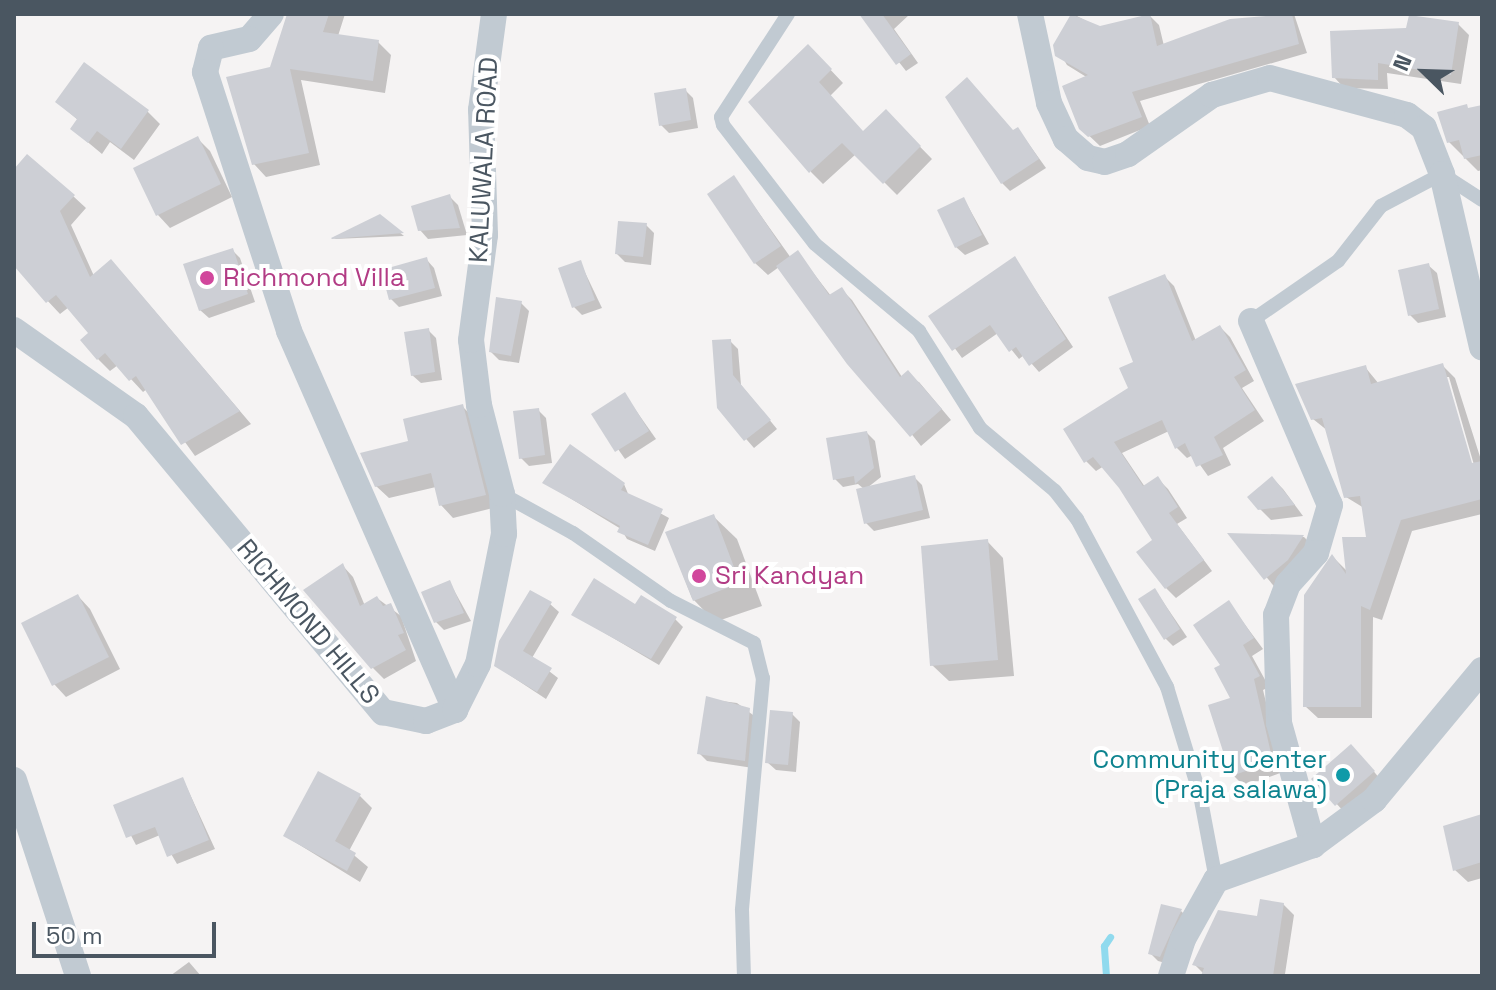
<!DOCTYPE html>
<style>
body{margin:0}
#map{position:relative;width:1496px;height:990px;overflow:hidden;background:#f5f3f3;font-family:"Space Grotesk",sans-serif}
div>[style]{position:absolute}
.shadow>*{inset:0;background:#0003}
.stream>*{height:7px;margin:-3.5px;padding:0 3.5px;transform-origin:3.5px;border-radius:3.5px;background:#90daee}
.building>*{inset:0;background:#cdcfd5}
.service>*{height:14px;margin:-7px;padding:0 7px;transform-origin:7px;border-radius:7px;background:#c1cad2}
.minor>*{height:26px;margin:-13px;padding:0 13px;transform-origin:13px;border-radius:13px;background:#c1cad2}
.dots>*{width:22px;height:22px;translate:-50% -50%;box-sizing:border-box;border:4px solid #fff;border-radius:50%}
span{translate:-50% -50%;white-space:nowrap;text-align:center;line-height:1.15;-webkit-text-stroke:8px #fff;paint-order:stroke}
.street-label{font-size:26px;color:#4a5661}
.hotel-label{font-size:26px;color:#b23c85}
.left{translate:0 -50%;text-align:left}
.culture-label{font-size:26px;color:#0d838f}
.right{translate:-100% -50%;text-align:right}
.frame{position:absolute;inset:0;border:16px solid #4a5661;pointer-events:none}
.north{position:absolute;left:1384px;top:32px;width:80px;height:80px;-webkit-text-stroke:6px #fff;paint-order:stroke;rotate:293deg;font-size:22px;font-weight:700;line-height:32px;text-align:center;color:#4a5661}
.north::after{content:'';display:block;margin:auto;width:28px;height:36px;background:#4a5661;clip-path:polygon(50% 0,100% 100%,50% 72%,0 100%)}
.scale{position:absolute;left:32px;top:922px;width:184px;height:36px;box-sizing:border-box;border:4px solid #4a5661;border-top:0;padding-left:10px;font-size:24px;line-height:28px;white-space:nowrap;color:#4a5661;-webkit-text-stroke:6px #fff;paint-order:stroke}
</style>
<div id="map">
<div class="shadow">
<div style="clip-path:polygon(289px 14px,345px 14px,338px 36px,378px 42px,391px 55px,385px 93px,301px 80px,320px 165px,266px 177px,254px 164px)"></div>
<div style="clip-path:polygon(861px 14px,910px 14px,894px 29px,918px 63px,906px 71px)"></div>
<div style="clip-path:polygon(1073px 14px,1100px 28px,1150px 16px,1159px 25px,1164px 46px,1230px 21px,1294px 14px,1307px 53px,1140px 101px,1150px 126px,1100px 146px,1081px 128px,1088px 78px,1067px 65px,1055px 45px)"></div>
<div style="clip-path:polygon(1458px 24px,1469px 35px,1461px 84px,1387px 73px,1388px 89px,1344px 88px,1334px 77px,1408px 30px)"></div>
<div style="clip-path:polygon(808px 46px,843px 83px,830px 96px,864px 134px,886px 112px,932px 159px,897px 195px,856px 154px,823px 184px,811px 172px)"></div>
<div style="clip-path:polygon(685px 90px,693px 98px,698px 128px,669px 133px,661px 125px)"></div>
<div style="clip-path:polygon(57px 102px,147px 111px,160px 124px,134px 160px,110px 142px,102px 154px,72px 129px,78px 120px)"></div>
<div style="clip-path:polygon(1482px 106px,1482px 170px,1478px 171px,1449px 142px)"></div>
<div style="clip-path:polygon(1018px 129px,1046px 168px,1010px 191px,1002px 183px)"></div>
<div style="clip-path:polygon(197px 138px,210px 151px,232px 197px,170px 228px,158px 215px,135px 169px)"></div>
<div style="clip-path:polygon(14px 172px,73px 196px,86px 208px,71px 225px,94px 276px,123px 274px,251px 424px,195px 456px,147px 389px,143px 392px,118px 365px,110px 371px,98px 359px,91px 333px,69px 307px,60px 314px,14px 265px)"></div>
<div style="clip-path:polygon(734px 178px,791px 258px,798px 253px,831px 296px,841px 289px,852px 300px,902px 377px,919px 382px,951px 420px,921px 446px,779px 267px,768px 275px,755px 263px)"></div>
<div style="clip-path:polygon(450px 197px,458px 205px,467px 235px,428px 239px,420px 230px)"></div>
<div style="clip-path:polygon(964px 199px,989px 244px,965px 255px,956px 247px)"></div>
<div style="clip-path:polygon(379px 216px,404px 236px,334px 239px)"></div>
<div style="clip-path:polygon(646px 225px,654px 233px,651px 265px,625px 262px,617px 254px)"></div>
<div style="clip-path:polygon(232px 250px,240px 258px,255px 302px,209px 318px,200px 310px)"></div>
<div style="clip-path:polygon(426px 259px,434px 268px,442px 296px,399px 307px,391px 299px)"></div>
<div style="clip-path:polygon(1015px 259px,1073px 347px,1039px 372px,1024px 355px,1019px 359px,998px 333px,962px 358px,931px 316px)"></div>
<div style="clip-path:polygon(580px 262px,602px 308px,582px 315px,574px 307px)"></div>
<div style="clip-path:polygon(1428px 265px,1437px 273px,1446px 317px,1418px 323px,1410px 315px)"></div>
<div style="clip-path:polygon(1164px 276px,1174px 286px,1196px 341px,1220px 327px,1230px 337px,1254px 381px,1242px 388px,1264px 421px,1223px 448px,1231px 465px,1208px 476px,1193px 455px,1187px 458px,1176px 447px,1169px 431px,1122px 453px,1145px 487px,1158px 479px,1168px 489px,1187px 518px,1177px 524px,1212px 571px,1176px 598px,1166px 588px,1155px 540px,1120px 487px,1104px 466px,1096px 471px,1086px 461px,1130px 389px)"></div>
<div style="clip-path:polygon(521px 303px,529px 311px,519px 363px,499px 360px,491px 352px)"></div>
<div style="clip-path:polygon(428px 330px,436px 338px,442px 380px,421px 383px,412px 375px)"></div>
<div style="clip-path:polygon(730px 341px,738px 349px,741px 385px,777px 429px,754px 448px,719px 408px)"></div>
<div style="clip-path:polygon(evenodd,1442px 365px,1455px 378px,1482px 463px,1482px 514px,1412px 531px,1382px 620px,1373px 617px,1372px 718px,1318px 718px,1305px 706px,1333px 557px,1348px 572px,1368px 539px,1364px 508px,1346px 497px,1328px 431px,1313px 419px,1365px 367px,1379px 384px,1442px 365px,1445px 377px,1449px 377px,1476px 472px,1472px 474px,1445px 377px)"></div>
<div style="clip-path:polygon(625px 395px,656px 439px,625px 459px,594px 415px)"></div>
<div style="clip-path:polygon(462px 406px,475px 419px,497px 507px,453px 518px,441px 505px,436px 487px,389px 498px,376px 486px,410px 443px)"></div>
<div style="clip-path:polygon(538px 410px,546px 418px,552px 463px,529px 466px,521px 458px)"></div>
<div style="clip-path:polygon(867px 433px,875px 441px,881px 477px,867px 488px,914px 477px,922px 485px,930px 518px,874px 531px,866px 523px,864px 489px,858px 484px,843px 487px,835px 479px)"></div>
<div style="clip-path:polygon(1272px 478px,1283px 489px,1303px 516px,1271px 520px,1259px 508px)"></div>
<div style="clip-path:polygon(545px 483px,624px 484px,629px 496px,669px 518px,655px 551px,627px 539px,621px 529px)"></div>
<div style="clip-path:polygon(713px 516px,737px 539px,762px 606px,715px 622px,692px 598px,667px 534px)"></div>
<div style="clip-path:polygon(1231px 535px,1304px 537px,1316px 549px,1278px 591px)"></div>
<div style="clip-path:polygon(987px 541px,1003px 558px,1014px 676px,949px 681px,932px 665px)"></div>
<div style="clip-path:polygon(343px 566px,353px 577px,365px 606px,377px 598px,401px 616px,416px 661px,384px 679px,373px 668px)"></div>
<div style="clip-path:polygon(450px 583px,471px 621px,444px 630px,436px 622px)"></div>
<div style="clip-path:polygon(1155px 590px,1187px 637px,1173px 646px,1165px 638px)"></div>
<div style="clip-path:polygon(78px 596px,90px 609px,120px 669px,66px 697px,54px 684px)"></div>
<div style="clip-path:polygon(1229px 603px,1263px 649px,1252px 656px,1269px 687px,1263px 690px,1283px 772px,1244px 786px,1233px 775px)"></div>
<div style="clip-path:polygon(550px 604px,559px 612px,532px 658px,558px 678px,546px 699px,496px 666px)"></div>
<div style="clip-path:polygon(636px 607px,675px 619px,683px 627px,659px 665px,574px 615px)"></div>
<div style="clip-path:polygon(707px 699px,737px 703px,757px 718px,753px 768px,707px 761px,699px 753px)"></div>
<div style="clip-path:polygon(792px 714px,800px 722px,796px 772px,776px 770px,767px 762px)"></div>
<div style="clip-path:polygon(1359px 754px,1381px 780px,1345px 813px,1314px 779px)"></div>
<div style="clip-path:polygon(183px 779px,215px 849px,177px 864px,160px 835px,136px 845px,116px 807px)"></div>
<div style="clip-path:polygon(360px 796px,372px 808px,349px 851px,368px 867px,360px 882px,285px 836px)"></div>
<div style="clip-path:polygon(1482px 816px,1482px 878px,1468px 882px,1455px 870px)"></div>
<div style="clip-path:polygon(1283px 904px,1294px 915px,1285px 974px,1298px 976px,1206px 976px,1194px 964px)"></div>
<div style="clip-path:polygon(1181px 911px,1189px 919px,1169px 964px,1158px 961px,1150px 953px)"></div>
<div style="clip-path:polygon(189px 962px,201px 976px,170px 976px)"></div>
</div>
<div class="stream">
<div style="left:1106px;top:976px;width:30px;rotate:-94deg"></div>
<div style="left:1104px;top:946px;width:11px;rotate:-56deg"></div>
</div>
<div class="building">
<div style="clip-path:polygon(287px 14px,329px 14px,323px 32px,379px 40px,373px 81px,290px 69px,309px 153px,252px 165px,226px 77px,270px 67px)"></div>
<div style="clip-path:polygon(859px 14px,882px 14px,911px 54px,896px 65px)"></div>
<div style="clip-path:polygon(1071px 14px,1100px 26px,1150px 14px,1157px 46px,1230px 19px,1292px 14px,1299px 44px,1132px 92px,1142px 117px,1088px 137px,1079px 129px,1062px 86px,1088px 75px,1055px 56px,1053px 45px)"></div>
<div style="clip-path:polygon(1409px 15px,1459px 22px,1451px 75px,1378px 63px,1378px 80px,1332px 78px,1330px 31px,1406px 28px)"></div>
<div style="clip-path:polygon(808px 44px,832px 69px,819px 82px,863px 131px,886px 109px,921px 146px,883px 184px,842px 143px,809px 173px,748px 102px)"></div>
<div style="clip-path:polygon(84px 62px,149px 110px,121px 149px,97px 131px,88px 143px,70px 129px,77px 119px,55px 102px)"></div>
<div style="clip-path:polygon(967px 77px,1013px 130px,1018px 127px,1039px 159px,1001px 184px,945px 97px)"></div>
<div style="clip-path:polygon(686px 88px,691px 120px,659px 126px,654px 93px)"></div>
<div style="clip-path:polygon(1467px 104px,1468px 108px,1482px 105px,1482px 155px,1464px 159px,1459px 140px,1447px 143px,1437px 112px)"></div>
<div style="clip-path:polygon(198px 136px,221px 184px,156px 216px,133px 168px)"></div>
<div style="clip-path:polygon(27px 154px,75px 195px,60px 211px,90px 277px,111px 259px,240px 411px,181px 445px,136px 376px,129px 381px,105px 353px,97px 360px,80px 340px,88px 333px,56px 295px,46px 303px,14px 266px,14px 169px)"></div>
<div style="clip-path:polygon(734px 175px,781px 246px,754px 264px,707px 194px)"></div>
<div style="clip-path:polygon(450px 194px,460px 228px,418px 231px,411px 206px)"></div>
<div style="clip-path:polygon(964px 197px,982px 235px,955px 248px,937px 210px)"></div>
<div style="clip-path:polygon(380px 214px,404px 233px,332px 239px,331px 238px)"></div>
<div style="clip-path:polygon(618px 221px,647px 223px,643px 257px,615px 254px)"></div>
<div style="clip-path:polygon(233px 248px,248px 294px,199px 311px,183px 264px)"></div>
<div style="clip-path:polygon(798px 250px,829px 295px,842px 287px,900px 377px,908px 370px,942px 409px,910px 437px,847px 364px,776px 266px)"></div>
<div style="clip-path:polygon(1015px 256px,1066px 339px,1029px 366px,1016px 347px,1009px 352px,990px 325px,952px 351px,928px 316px)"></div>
<div style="clip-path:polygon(427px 257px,435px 288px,389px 300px,381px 270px)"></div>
<div style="clip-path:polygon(581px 260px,595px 300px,572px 308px,558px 268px)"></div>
<div style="clip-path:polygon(1429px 263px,1439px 309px,1408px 316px,1398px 270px)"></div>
<div style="clip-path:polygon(1165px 274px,1192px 341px,1220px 325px,1246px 370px,1234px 377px,1255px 410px,1214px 437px,1223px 455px,1196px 467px,1185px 443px,1175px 449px,1162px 420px,1114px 442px,1143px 486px,1158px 476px,1178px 507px,1169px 513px,1204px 560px,1165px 589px,1136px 552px,1152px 540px,1119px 488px,1093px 457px,1084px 463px,1063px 429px,1128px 388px,1119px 368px,1133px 362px,1108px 297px)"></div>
<div style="clip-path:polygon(496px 297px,522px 301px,511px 356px,489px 352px)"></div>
<div style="clip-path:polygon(429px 328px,435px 372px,411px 376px,404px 332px)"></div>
<div style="clip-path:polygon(731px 339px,733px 375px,771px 420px,744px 441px,717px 408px,712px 340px)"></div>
<div style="clip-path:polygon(1443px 363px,1472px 463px,1482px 461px,1482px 499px,1401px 520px,1370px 610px,1361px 606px,1361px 707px,1303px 707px,1304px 595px,1332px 554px,1346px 574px,1342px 537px,1366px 537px,1360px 496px,1344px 498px,1322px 418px,1311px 420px,1295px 384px,1366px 365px,1371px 384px)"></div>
<div style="clip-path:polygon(625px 392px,649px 431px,615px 452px,591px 414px)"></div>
<div style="clip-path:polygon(463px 404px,486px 495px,439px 506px,431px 473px,375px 487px,360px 453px,408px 441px,403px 419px)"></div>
<div style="clip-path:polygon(539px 408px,545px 455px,519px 459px,513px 411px)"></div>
<div style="clip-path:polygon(867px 431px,874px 468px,855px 484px,854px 476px,833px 480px,826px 438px)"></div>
<div style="clip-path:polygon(570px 444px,625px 483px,621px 490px,663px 509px,648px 545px,617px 532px,620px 526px,542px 483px)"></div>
<div style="clip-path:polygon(915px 475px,923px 510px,864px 524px,856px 489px)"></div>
<div style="clip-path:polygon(1272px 476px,1295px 505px,1258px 510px,1247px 497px)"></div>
<div style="clip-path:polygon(714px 514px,740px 583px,693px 601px,665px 532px)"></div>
<div style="clip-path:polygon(1227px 533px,1304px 535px,1288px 560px,1264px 580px)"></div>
<div style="clip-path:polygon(988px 539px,998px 660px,930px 666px,921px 546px)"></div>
<div style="clip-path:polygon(343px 563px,360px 606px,377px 596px,383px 606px,391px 603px,404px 633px,398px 635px,406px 650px,371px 669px,303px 590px)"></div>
<div style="clip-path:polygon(594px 578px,635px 604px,641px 595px,677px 617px,651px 659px,571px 615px)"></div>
<div style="clip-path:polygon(450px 580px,464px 613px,434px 623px,421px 592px)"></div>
<div style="clip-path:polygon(1155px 588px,1180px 629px,1164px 640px,1138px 599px)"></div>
<div style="clip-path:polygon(530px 590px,552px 602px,523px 651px,552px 668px,537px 692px,494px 666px,499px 641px)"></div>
<div style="clip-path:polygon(78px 594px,109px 657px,52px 686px,21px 623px)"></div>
<div style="clip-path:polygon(1229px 600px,1254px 638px,1243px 645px,1260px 676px,1254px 679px,1273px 762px,1231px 776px,1208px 705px,1230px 698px,1214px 668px,1220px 665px,1193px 625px)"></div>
<div style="clip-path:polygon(706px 696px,750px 708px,745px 761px,697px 754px)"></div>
<div style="clip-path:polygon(770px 710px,793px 712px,788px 765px,765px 763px)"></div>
<div style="clip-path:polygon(1351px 744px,1375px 771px,1335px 806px,1311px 779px)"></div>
<div style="clip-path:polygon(318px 771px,361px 794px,335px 841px,356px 853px,347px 871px,283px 836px)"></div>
<div style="clip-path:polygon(183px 777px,209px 840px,167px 857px,155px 827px,126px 838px,113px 805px)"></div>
<div style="clip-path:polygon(1482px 814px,1482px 862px,1453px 871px,1443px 826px)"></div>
<div style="clip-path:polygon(1260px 899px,1284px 903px,1273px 976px,1201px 976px,1204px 968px,1192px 965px,1218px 910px,1257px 916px)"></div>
<div style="clip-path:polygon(1161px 904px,1182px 909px,1160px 957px,1148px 954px)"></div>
</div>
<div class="service">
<div style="left:788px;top:14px;width:123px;rotate:123deg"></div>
<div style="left:721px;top:117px;width:8px;rotate:76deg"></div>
<div style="left:723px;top:125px;width:150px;rotate:52.3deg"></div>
<div style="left:815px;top:244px;width:136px;rotate:39.9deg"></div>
<div style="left:919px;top:331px;width:115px;rotate:57.8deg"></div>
<div style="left:980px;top:428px;width:98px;rotate:40deg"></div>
<div style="left:1055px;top:491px;width:36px;rotate:52deg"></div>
<div style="left:1077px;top:519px;width:191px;rotate:61.8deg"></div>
<div style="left:1167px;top:687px;width:113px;rotate:73deg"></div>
<div style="left:1200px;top:795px;width:86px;rotate:79.3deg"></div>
<div style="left:1251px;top:321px;width:106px;rotate:-34.6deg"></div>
<div style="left:1338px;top:261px;width:70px;rotate:-52deg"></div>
<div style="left:1381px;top:206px;width:69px;rotate:-27.7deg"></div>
<div style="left:1442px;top:174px;width:48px;rotate:33deg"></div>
<div style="left:502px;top:494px;width:81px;rotate:28.8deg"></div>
<div style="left:573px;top:533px;width:119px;rotate:34.8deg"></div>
<div style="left:671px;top:601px;width:93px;rotate:26.8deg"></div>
<div style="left:754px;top:643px;width:36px;rotate:76deg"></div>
<div style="left:763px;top:678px;width:233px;rotate:95.2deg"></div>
<div style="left:742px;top:910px;width:66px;rotate:88.3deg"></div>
</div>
<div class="minor">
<div style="left:271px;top:14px;width:33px;rotate:131deg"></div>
<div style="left:249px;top:39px;width:39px;rotate:167deg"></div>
<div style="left:211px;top:48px;width:25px;rotate:104deg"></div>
<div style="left:205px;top:72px;width:272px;rotate:72deg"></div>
<div style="left:289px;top:331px;width:414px;rotate:66.3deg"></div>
<div style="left:1030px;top:14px;width:91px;rotate:77.9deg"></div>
<div style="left:1049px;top:103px;width:40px;rotate:65deg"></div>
<div style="left:1066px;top:139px;width:29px;rotate:41deg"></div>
<div style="left:1088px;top:158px;width:17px;rotate:13deg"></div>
<div style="left:1105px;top:162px;width:24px;rotate:-19deg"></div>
<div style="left:1128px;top:154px;width:103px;rotate:-35.1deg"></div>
<div style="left:1212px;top:95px;width:60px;rotate:-16.3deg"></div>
<div style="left:1270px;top:78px;width:142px;rotate:15.1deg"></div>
<div style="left:1407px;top:115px;width:21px;rotate:37deg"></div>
<div style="left:1424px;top:128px;width:49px;rotate:68.6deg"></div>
<div style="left:1442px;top:174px;width:178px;rotate:77deg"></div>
<div style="left:1251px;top:321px;width:200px;rotate:66.8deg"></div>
<div style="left:1330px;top:505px;width:50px;rotate:106.3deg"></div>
<div style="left:1316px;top:553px;width:42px;rotate:132.1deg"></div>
<div style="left:1288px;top:584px;width:33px;rotate:111deg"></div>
<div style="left:1276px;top:615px;width:108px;rotate:88.4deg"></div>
<div style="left:1279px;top:723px;width:127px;rotate:74.4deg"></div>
<div style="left:14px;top:330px;width:149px;rotate:35.2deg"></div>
<div style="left:136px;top:416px;width:386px;rotate:50.2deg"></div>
<div style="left:383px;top:712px;width:44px;rotate:11.8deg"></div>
<div style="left:426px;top:721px;width:31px;rotate:-21deg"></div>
<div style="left:455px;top:710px;width:51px;rotate:-63.4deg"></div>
<div style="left:478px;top:664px;width:133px;rotate:-78.7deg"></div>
<div style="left:504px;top:534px;width:40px;rotate:-92.9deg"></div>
<div style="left:502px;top:494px;width:92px;rotate:-104.5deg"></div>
<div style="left:479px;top:405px;width:65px;rotate:-97deg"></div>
<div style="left:471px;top:340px;width:106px;rotate:-82.4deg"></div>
<div style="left:485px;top:235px;width:125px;rotate:-91.8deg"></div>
<div style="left:481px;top:110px;width:97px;rotate:-82.3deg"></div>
<div style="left:14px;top:780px;width:206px;rotate:71.9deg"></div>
<div style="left:1171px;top:976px;width:39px;rotate:-72deg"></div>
<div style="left:1183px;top:939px;width:68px;rotate:-60.8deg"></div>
<div style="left:1216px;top:880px;width:103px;rotate:-19.8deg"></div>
<div style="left:1313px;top:845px;width:76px;rotate:-36.4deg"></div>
<div style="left:1374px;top:800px;width:169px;rotate:-50.3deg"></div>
</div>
<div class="dots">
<div style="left:207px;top:278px;background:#d1479c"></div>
<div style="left:699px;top:576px;background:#d1479c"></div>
<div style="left:1343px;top:775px;background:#0f9aa8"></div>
</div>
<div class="street-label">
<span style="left:484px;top:160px;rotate:-87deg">KALUWALA ROAD</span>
<span style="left:308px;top:622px;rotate:50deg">RICHMOND HILLS</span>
</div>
<div class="hotel-label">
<span class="left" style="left:223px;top:278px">Richmond Villa</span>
<span class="left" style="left:715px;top:576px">Sri Kandyan</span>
</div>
<div class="culture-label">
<span class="right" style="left:1327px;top:775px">Community Center<br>(Praja salawa)</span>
</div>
<div class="frame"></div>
<div class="north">N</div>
<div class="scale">50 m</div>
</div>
